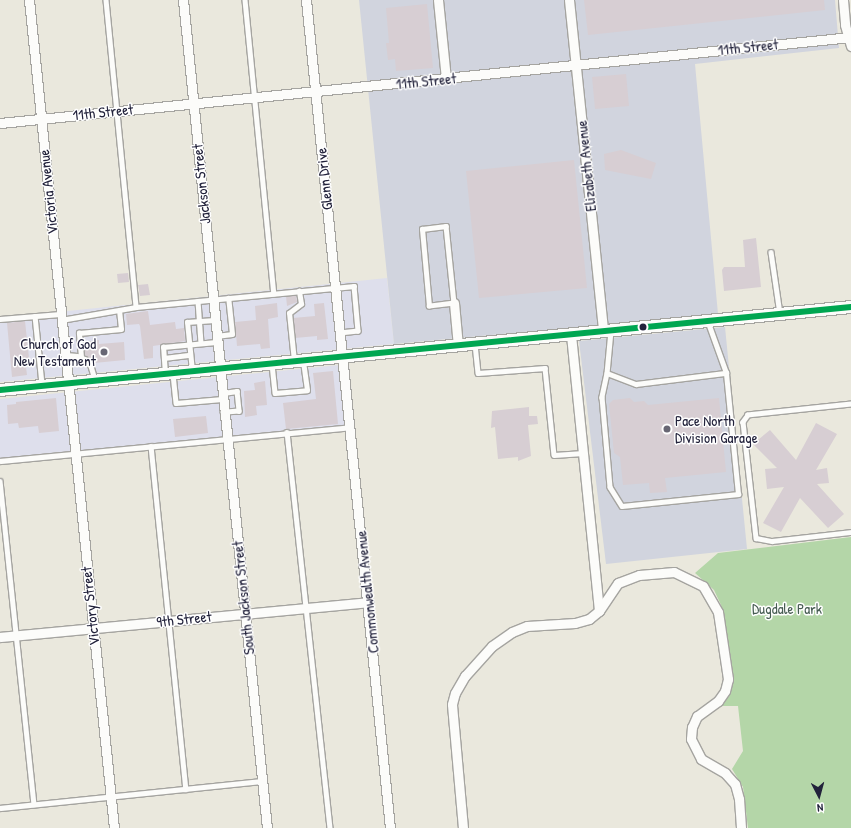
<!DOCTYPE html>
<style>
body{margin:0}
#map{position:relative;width:851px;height:828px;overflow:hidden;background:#eae8dd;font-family:"Patrick Hand",sans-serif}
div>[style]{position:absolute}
.built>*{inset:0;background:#dedfec}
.industrial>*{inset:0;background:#d1d4de}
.green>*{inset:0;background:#b4d6a8}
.building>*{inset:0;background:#d7ced3}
.roads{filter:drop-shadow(1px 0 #a5a4a0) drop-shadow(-1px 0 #a5a4a0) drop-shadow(0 1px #a5a4a0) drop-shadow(0 -1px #a5a4a0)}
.lane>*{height:4.5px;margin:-2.25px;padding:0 2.25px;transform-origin:2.25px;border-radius:2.25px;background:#fcfcfa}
.street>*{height:9px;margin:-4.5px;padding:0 4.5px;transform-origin:4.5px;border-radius:4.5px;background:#fcfcfa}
.secondary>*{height:12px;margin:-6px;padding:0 6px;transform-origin:6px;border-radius:6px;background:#fcfcfa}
.bus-1>*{height:6px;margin:-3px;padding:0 3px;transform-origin:3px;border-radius:3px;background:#00a651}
.dots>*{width:11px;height:11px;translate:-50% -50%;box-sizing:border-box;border:2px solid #fff;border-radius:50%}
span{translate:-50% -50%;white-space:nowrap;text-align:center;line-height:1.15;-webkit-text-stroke:3px #fff;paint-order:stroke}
.street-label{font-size:15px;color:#22223b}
.poi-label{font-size:15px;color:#22223b}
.right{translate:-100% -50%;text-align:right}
.left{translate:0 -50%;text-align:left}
.park-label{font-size:15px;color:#465c52}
.north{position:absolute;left:799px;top:776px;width:40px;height:40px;-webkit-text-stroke:3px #fff;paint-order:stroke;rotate:174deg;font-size:11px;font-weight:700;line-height:16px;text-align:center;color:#22223b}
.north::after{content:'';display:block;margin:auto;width:14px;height:18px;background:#22223b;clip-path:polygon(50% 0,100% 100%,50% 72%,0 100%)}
</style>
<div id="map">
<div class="built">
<div style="clip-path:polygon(387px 278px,394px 344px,0 382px,0 318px)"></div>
<div style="clip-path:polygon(349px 364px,355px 428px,0 462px,0 399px)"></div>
</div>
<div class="industrial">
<div style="clip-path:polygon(359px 0,835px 0,839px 48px,695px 64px,718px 314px,394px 344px)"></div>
<div style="clip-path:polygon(725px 327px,747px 549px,606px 564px,579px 341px)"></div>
</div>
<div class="green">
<div style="clip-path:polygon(851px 537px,851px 828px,748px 828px,743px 787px,732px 769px,743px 751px,738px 706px,718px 706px,732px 676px,721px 605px,714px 590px,695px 573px,718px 553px)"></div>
</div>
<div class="building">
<div style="clip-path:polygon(584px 0,824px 0,825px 10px,588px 35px)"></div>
<div style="clip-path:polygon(427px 4px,433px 68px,396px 71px,395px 59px,388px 60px,386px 43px,389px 43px,386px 8px)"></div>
<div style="clip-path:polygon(626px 74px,629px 106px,595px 109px,592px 77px)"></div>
<div style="clip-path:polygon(621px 150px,656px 163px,651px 179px,605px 170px,604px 154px)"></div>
<div style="clip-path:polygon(574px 160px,587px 288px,479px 298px,466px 171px)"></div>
<div style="clip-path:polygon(756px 238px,761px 287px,724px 291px,722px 270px,724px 267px,745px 267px,743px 240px)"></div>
<div style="clip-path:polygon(128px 273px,129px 282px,118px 283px,117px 274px)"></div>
<div style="clip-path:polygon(148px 284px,150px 295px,140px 296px,138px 285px)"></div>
<div style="clip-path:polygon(296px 295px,297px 302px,287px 306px,286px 296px)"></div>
<div style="clip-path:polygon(277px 303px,278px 317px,268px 319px,270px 348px,261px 349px,260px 344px,237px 346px,235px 322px,256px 320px,255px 306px)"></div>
<div style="clip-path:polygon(324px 303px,328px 339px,317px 340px,317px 336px,295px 338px,293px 318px,315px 316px,314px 304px)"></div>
<div style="clip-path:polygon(148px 311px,150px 325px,175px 322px,176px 329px,184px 328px,185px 341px,153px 346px,153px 358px,144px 359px,140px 326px,139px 324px,127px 325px,126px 314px)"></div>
<div style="clip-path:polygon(25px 321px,29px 358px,25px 359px,27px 375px,12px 377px,7px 323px)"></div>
<div style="clip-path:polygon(99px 340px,99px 344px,124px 342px,125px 360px,94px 363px,89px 360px,85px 355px,84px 342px)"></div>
<div style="clip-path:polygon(333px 371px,338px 424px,286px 429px,283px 403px,316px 399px,313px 373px)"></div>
<div style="clip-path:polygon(265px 381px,267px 405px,256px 406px,257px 415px,245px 417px,244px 391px,255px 390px,254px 383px)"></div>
<div style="clip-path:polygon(56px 398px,59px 431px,39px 433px,38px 426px,19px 428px,18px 423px,8px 424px,7px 405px,16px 404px,16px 402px)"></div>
<div style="clip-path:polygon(630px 398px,634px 402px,644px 401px,648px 405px,719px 398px,726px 472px,665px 478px,667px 492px,650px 493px,649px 483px,623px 485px,620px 457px,614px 453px,609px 404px,613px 400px)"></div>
<div style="clip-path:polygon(529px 407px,529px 416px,537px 416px,538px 424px,528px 425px,531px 456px,518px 461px,518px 457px,498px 459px,495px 427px,491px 428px,492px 411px)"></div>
<div style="clip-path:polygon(206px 416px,208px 433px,175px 437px,173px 419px)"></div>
<div style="clip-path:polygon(816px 423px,837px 434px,816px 470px,827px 468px,829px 483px,817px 484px,844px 514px,828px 528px,800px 498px,781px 532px,763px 523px,784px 487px,767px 489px,765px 469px,777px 468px,753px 444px,770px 430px,796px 460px)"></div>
</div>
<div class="roads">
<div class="lane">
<div style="left:106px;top:0;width:308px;rotate:84.4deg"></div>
<div style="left:245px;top:0;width:295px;rotate:84.4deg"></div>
<div style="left:446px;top:226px;width:77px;rotate:84.1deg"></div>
<div style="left:454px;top:303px;width:25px;rotate:173deg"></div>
<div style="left:429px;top:306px;width:77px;rotate:-95.2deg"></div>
<div style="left:422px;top:229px;width:24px;rotate:-7deg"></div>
<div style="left:771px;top:252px;width:63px;rotate:81.7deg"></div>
<div style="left:198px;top:301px;width:42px;rotate:85.9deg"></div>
<div style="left:35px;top:316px;width:68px;rotate:84.1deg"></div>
<div style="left:0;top:319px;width:60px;rotate:-4.8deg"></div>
<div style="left:61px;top:320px;width:76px;rotate:-9.8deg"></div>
<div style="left:136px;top:307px;width:219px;rotate:-5.5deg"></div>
<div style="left:354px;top:286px;width:45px;rotate:84.9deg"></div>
<div style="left:358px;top:331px;width:18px;rotate:174deg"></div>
<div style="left:611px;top:331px;width:42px;rotate:95.4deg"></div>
<div style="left:607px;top:373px;width:25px;rotate:102deg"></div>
<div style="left:602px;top:397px;width:90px;rotate:84.9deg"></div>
<div style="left:610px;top:487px;width:22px;rotate:58deg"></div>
<div style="left:622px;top:506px;width:117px;rotate:-5.9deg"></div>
<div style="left:738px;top:494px;width:122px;rotate:-95.7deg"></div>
<div style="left:726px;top:373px;width:53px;rotate:-109.8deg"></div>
<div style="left:216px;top:336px;width:16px;rotate:-7deg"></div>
<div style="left:232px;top:334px;width:36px;rotate:-96deg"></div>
<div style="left:475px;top:344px;width:29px;rotate:84deg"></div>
<div style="left:478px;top:373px;width:67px;rotate:-4.3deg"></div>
<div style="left:545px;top:368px;width:87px;rotate:84.1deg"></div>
<div style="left:554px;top:455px;width:29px;rotate:-4deg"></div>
<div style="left:66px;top:355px;width:11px;rotate:5deg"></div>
<div style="left:77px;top:356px;width:9px;rotate:21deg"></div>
<div style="left:81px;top:357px;width:24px;rotate:-95deg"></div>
<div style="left:79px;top:333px;width:42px;rotate:-5.4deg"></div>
<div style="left:121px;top:329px;width:18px;rotate:-96deg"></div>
<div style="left:164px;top:358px;width:26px;rotate:-7deg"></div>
<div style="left:294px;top:361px;width:48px;rotate:-95.9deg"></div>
<div style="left:289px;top:313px;width:15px;rotate:-37deg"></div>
<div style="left:301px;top:304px;width:13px;rotate:-99deg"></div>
<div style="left:90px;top:363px;width:17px;rotate:73deg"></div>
<div style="left:272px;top:364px;width:29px;rotate:84deg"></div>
<div style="left:275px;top:393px;width:32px;rotate:-5deg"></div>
<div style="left:307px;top:390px;width:28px;rotate:-98deg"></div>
<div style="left:192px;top:371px;width:49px;rotate:-95.8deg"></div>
<div style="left:187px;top:322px;width:27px;rotate:-4deg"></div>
<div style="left:607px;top:373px;width:31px;rotate:21deg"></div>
<div style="left:636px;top:384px;width:91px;rotate:-7deg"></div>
<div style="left:165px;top:374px;width:27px;rotate:-94deg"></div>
<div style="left:163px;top:347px;width:53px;rotate:-5.4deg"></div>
<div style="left:173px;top:374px;width:29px;rotate:84deg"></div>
<div style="left:176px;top:403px;width:46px;rotate:-5deg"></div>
<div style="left:223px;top:393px;width:14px;rotate:-8deg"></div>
<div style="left:237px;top:391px;width:20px;rotate:84deg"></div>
<div style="left:239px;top:411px;width:16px;rotate:176deg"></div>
<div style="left:851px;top:404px;width:104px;rotate:173.9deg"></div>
<div style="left:748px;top:415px;width:9px;rotate:126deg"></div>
<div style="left:743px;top:422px;width:117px;rotate:83.6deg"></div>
<div style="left:756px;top:538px;width:16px;rotate:11deg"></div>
<div style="left:772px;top:541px;width:80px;rotate:-6.5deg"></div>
<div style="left:287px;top:432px;width:398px;rotate:83.8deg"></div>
<div style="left:151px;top:446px;width:345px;rotate:84.2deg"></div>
<div style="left:0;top:461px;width:352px;rotate:-5.5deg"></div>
<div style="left:0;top:481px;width:325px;rotate:84deg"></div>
<div style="left:0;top:808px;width:263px;rotate:-5.9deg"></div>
</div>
<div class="street">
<div style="left:29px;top:0;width:832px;rotate:84.14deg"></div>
<div style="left:183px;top:0;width:832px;rotate:84.21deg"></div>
<div style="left:306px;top:0;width:832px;rotate:84.21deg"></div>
<div style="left:438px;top:0;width:79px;rotate:84.2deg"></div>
<div style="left:569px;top:0;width:333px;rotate:84.1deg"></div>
<div style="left:843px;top:0;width:25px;rotate:85deg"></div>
<div style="left:845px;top:25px;width:22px;rotate:74deg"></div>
<div style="left:0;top:123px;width:855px;rotate:-5.77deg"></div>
<div style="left:454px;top:303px;width:43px;rotate:84.7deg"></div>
<div style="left:571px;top:335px;width:277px;rotate:84.2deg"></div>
<div style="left:0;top:637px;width:370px;rotate:-5.4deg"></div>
<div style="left:463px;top:828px;width:124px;rotate:-95.1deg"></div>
<div style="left:452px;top:704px;width:11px;rotate:-75deg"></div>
<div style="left:455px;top:693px;width:20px;rotate:-60deg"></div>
<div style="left:465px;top:676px;width:40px;rotate:-48deg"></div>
<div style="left:492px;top:646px;width:24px;rotate:-35deg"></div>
<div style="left:512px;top:632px;width:16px;rotate:-22deg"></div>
<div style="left:527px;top:626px;width:48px;rotate:-3.6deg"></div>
<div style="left:575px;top:623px;width:15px;rotate:-16deg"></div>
<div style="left:589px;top:619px;width:13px;rotate:-39deg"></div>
<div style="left:599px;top:611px;width:34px;rotate:-56deg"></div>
<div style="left:618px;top:583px;width:22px;rotate:-21deg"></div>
<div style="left:639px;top:575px;width:35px;rotate:-5deg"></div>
<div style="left:674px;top:572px;width:32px;rotate:26deg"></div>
<div style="left:703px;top:586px;width:30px;rotate:60deg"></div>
<div style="left:718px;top:612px;width:68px;rotate:81.5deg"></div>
<div style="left:728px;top:679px;width:12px;rotate:104deg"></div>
<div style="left:725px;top:691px;width:12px;rotate:125deg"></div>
<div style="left:718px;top:701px;width:26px;rotate:144deg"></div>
<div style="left:697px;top:716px;width:12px;rotate:114deg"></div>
<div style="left:692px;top:727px;width:12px;rotate:95deg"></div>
<div style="left:691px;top:739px;width:22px;rotate:63deg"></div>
<div style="left:701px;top:759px;width:28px;rotate:30deg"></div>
<div style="left:725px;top:773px;width:15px;rotate:48deg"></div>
<div style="left:735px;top:784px;width:16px;rotate:75deg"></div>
<div style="left:739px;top:799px;width:29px;rotate:86deg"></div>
</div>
<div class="secondary">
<div style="left:0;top:390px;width:855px;rotate:-5.57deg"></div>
</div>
</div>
<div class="bus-1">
<div style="left:0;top:390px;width:855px;rotate:-5.57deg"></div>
</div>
<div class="dots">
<div style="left:643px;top:327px;background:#22223b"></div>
<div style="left:104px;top:352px;background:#686774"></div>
<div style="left:667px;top:429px;background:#686774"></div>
</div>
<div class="street-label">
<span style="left:748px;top:47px;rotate:-6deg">11th Street</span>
<span style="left:426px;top:81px;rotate:-6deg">11th Street</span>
<span style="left:103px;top:112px;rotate:-6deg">11th Street</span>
<span style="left:586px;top:166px;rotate:-96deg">Elizabeth Avenue</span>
<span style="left:324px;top:179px;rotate:-96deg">Glenn Drive</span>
<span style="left:201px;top:184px;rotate:-96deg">Jackson Street</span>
<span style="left:48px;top:192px;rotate:-96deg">Victoria Avenue</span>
<span style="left:367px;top:592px;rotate:-96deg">Commonwealth Avenue</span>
<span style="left:243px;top:598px;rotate:-96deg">South Jackson Street</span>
<span style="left:90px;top:606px;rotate:-96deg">Victory Street</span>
<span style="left:184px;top:619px;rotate:-6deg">9th Street</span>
</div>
<div class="poi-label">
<span class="right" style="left:96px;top:352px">Church of God<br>New Testament</span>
<span class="left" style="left:675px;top:429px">Pace North<br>Division Garage</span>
</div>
<div class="park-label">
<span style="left:787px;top:609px">Dugdale Park</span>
</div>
<div class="north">N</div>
</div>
